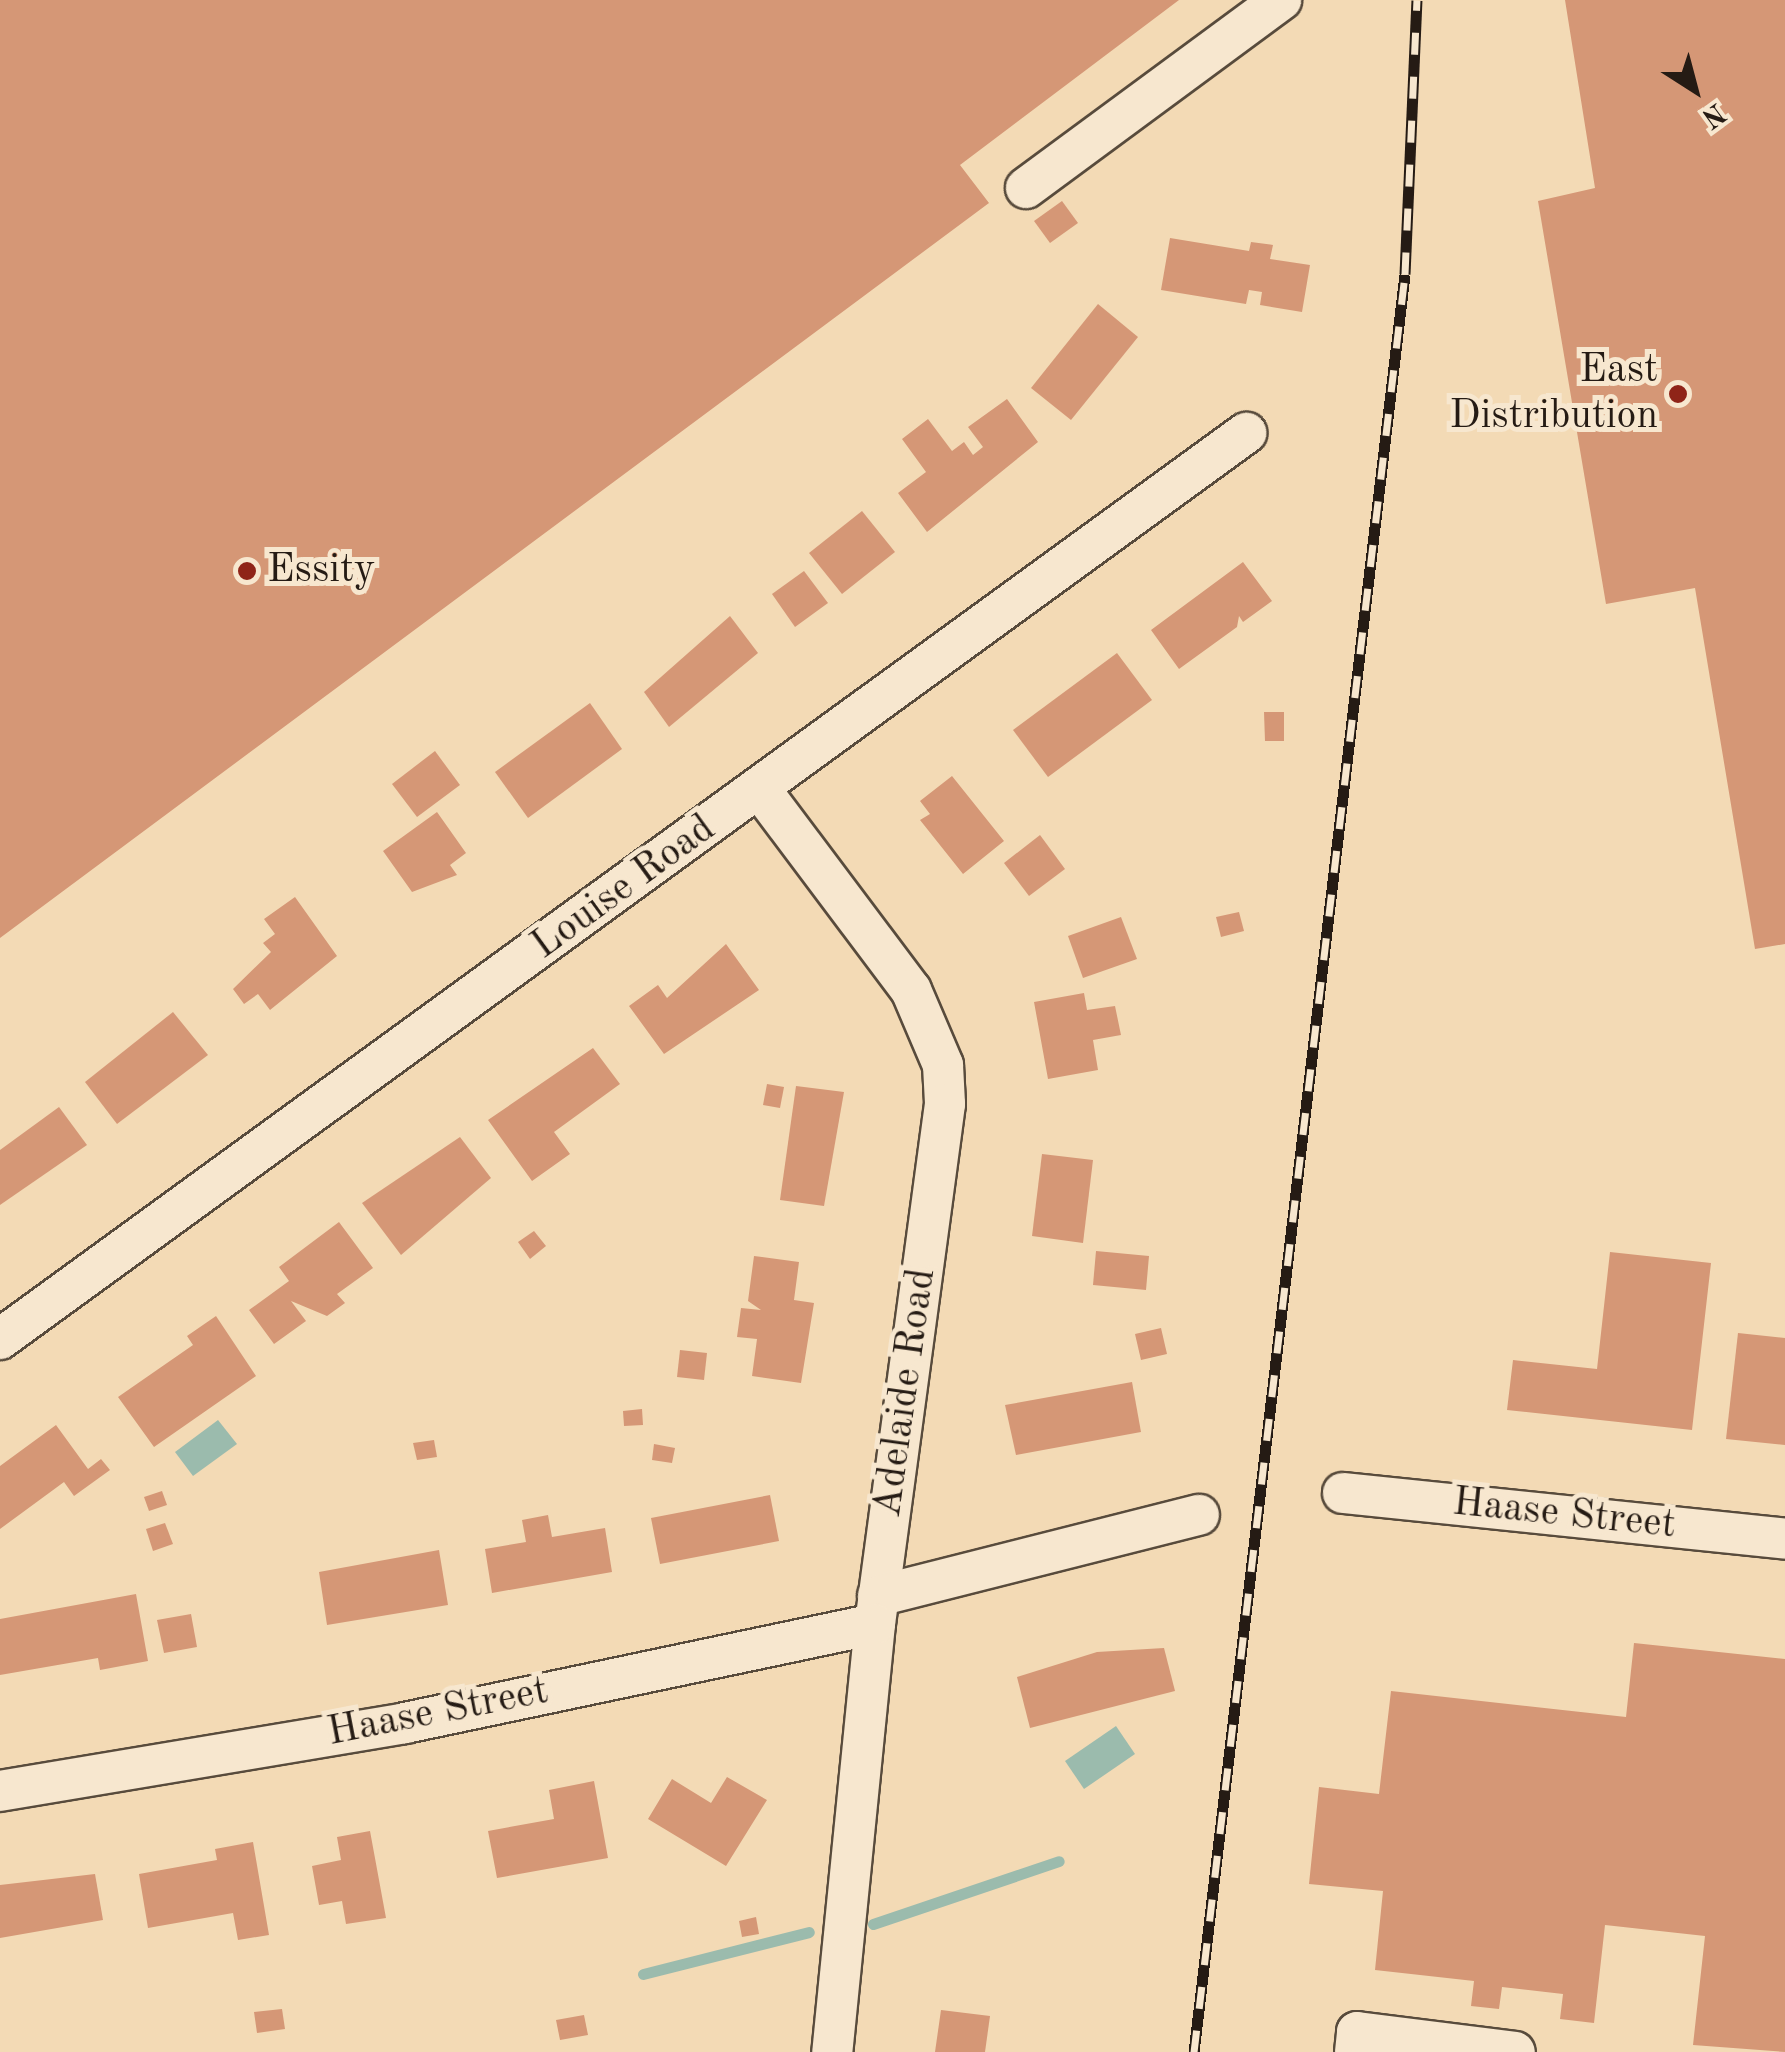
<!DOCTYPE html>
<style>
body{margin:0}
#map{position:relative;width:1785px;height:2052px;overflow:hidden;background:#f3dab5;font-family:"Old Standard TT",serif}
div>[style]{position:absolute}
.water>*{inset:0;background:#9bbbad}
.stream>*{height:11px;margin:-5.5px;padding:0 5.5px;transform-origin:5.5px;border-radius:5.5px;background:#9bbbad}
.building>*{inset:0;background:#d59776}
.roads{filter:drop-shadow(2px 0 #584b3c) drop-shadow(-2px 0 #584b3c) drop-shadow(0 2px #584b3c) drop-shadow(0 -2px #584b3c)}
.minor>*{height:40px;margin:-20px;padding:0 20px;transform-origin:20px;border-radius:20px;background:#f7e7cf}
.rail>*{height:11px;margin-top:-5.5px;transform-origin:0;background:repeating-linear-gradient(90deg,#f7e7cf 0 22px,#251b14 0 44px);box-sizing:border-box;border-block:2px solid #251b14}
.dots>*{width:28px;height:28px;translate:-50% -50%;box-sizing:border-box;border:5px solid #f7e7cf;border-radius:50%}
span{translate:-50% -50%;white-space:nowrap;text-align:center;line-height:1.15;-webkit-text-stroke:10px #f7e7cf;paint-order:stroke}
.poi-label{font-size:40px;color:#251b14}
.right{translate:-100% -50%;text-align:right}
.left{translate:0 -50%;text-align:left}
.street-label{font-size:40px;color:#251b14}
.north{position:absolute;left:1645px;top:40px;width:100px;height:100px;-webkit-text-stroke:8px #f7e7cf;paint-order:stroke;rotate:144deg;font-size:28px;font-weight:700;line-height:40px;text-align:center;color:#251b14}
.north::after{content:'';display:block;margin:auto;width:35px;height:45px;background:#251b14;clip-path:polygon(50% 0,100% 100%,50% 72%,0 100%)}
</style>
<div id="map">
<div class="water">
<div style="clip-path:polygon(218px 1420px,237px 1444px,193px 1476px,175px 1452px)"></div>
<div style="clip-path:polygon(1116px 1726px,1135px 1754px,1084px 1789px,1065px 1761px)"></div>
</div>
<div class="stream">
<div style="left:873px;top:1924px;width:196px;rotate:-18.7deg"></div>
<div style="left:643px;top:1974px;width:171px;rotate:-14.2deg"></div>
</div>
<div class="building">
<div style="clip-path:polygon(0 0,1179px 0,960px 165px,989px 203px,0 938px)"></div>
<div style="clip-path:polygon(1565px 0,1785px 0,1785px 944px,1755px 949px,1695px 588px,1606px 604px,1538px 201px,1595px 188px)"></div>
<div style="clip-path:polygon(1062px 201px,1078px 223px,1050px 243px,1034px 221px)"></div>
<div style="clip-path:polygon(1170px 238px,1249px 251px,1251px 242px,1273px 245px,1270px 259px,1310px 265px,1302px 312px,1260px 305px,1262px 292px,1249px 290px,1246px 304px,1161px 290px)"></div>
<div style="clip-path:polygon(1098px 304px,1138px 337px,1071px 420px,1031px 388px)"></div>
<div style="clip-path:polygon(1007px 399px,1038px 442px,927px 532px,898px 493px,926px 472px,902px 439px,928px 419px,952px 451px,964px 442px,973px 455px,983px 447px,968px 427px)"></div>
<div style="clip-path:polygon(862px 511px,895px 552px,842px 594px,809px 553px)"></div>
<div style="clip-path:polygon(1243px 562px,1272px 601px,1243px 622px,1239px 616px,1237px 627px,1179px 669px,1151px 630px)"></div>
<div style="clip-path:polygon(804px 571px,828px 603px,795px 627px,772px 594px)"></div>
<div style="clip-path:polygon(730px 616px,758px 653px,669px 727px,644px 692px)"></div>
<div style="clip-path:polygon(1117px 653px,1152px 700px,1048px 777px,1013px 730px)"></div>
<div style="clip-path:polygon(590px 703px,622px 749px,528px 818px,495px 772px)"></div>
<div style="clip-path:polygon(1264px 712px,1284px 712px,1284px 741px,1265px 741px)"></div>
<div style="clip-path:polygon(435px 751px,460px 785px,417px 817px,392px 784px)"></div>
<div style="clip-path:polygon(952px 776px,1004px 841px,963px 874px,920px 820px,930px 814px,920px 801px)"></div>
<div style="clip-path:polygon(437px 812px,466px 853px,450px 865px,457px 875px,412px 892px,383px 851px)"></div>
<div style="clip-path:polygon(1040px 835px,1065px 869px,1029px 896px,1004px 863px)"></div>
<div style="clip-path:polygon(295px 897px,337px 956px,270px 1010px,258px 994px,244px 1004px,233px 989px,271px 952px,263px 943px,275px 934px,264px 919px)"></div>
<div style="clip-path:polygon(1239px 912px,1244px 931px,1221px 937px,1216px 917px)"></div>
<div style="clip-path:polygon(1121px 917px,1137px 959px,1083px 978px,1068px 936px)"></div>
<div style="clip-path:polygon(726px 944px,759px 990px,664px 1054px,629px 1006px,658px 985px,667px 998px)"></div>
<div style="clip-path:polygon(1084px 993px,1087px 1010px,1115px 1006px,1121px 1035px,1093px 1040px,1098px 1070px,1048px 1079px,1034px 1002px)"></div>
<div style="clip-path:polygon(173px 1012px,208px 1055px,117px 1124px,85px 1082px)"></div>
<div style="clip-path:polygon(593px 1048px,620px 1084px,554px 1132px,570px 1154px,532px 1181px,488px 1120px)"></div>
<div style="clip-path:polygon(767px 1084px,784px 1087px,780px 1108px,763px 1105px)"></div>
<div style="clip-path:polygon(796px 1086px,844px 1092px,824px 1206px,780px 1200px)"></div>
<div style="clip-path:polygon(59px 1107px,87px 1145px,0 1205px,0 1150px)"></div>
<div style="clip-path:polygon(460px 1137px,491px 1178px,401px 1255px,362px 1203px)"></div>
<div style="clip-path:polygon(1042px 1154px,1093px 1160px,1083px 1243px,1032px 1236px)"></div>
<div style="clip-path:polygon(339px 1222px,373px 1268px,337px 1294px,345px 1303px,327px 1316px,291px 1301px,306px 1321px,274px 1344px,249px 1310px,289px 1281px,279px 1267px)"></div>
<div style="clip-path:polygon(534px 1231px,546px 1246px,530px 1259px,518px 1242px)"></div>
<div style="clip-path:polygon(1096px 1251px,1149px 1256px,1146px 1290px,1093px 1285px)"></div>
<div style="clip-path:polygon(1610px 1252px,1711px 1263px,1692px 1430px,1507px 1410px,1513px 1360px,1597px 1369px)"></div>
<div style="clip-path:polygon(754px 1256px,799px 1262px,794px 1300px,814px 1303px,801px 1383px,752px 1376px,757px 1339px,737px 1337px,741px 1308px,761px 1310px,748px 1301px)"></div>
<div style="clip-path:polygon(216px 1316px,256px 1376px,154px 1447px,118px 1397px,193px 1345px,187px 1336px)"></div>
<div style="clip-path:polygon(1161px 1328px,1167px 1354px,1141px 1360px,1135px 1334px)"></div>
<div style="clip-path:polygon(1738px 1333px,1785px 1338px,1785px 1445px,1726px 1439px)"></div>
<div style="clip-path:polygon(680px 1350px,707px 1353px,704px 1380px,677px 1377px)"></div>
<div style="clip-path:polygon(1132px 1382px,1141px 1432px,1016px 1455px,1005px 1405px)"></div>
<div style="clip-path:polygon(642px 1409px,643px 1425px,624px 1426px,623px 1411px)"></div>
<div style="clip-path:polygon(56px 1425px,88px 1469px,101px 1459px,110px 1470px,74px 1496px,64px 1482px,0 1529px,0 1466px)"></div>
<div style="clip-path:polygon(434px 1440px,437px 1457px,417px 1460px,413px 1443px)"></div>
<div style="clip-path:polygon(654px 1444px,675px 1448px,672px 1463px,652px 1460px)"></div>
<div style="clip-path:polygon(162px 1491px,167px 1505px,149px 1511px,144px 1497px)"></div>
<div style="clip-path:polygon(770px 1495px,779px 1541px,660px 1564px,651px 1518px)"></div>
<div style="clip-path:polygon(548px 1515px,552px 1537px,605px 1528px,612px 1572px,492px 1593px,485px 1549px,526px 1542px,522px 1520px)"></div>
<div style="clip-path:polygon(165px 1523px,173px 1544px,153px 1551px,146px 1529px)"></div>
<div style="clip-path:polygon(439px 1550px,448px 1605px,327px 1625px,319px 1572px)"></div>
<div style="clip-path:polygon(136px 1594px,148px 1661px,100px 1670px,98px 1658px,0 1675px,0 1619px)"></div>
<div style="clip-path:polygon(191px 1614px,197px 1647px,164px 1653px,157px 1620px)"></div>
<div style="clip-path:polygon(1634px 1643px,1785px 1659px,1785px 2052px,1693px 2045px,1705px 1936px,1605px 1925px,1594px 2023px,1560px 2019px,1563px 1994px,1502px 1987px,1499px 2009px,1471px 2006px,1474px 1981px,1375px 1970px,1383px 1891px,1309px 1884px,1319px 1787px,1379px 1794px,1391px 1691px,1626px 1717px)"></div>
<div style="clip-path:polygon(1164px 1648px,1175px 1691px,1030px 1728px,1017px 1677px,1097px 1652px)"></div>
<div style="clip-path:polygon(727px 1777px,767px 1800px,726px 1866px,648px 1819px,672px 1779px,711px 1803px)"></div>
<div style="clip-path:polygon(594px 1781px,608px 1858px,497px 1878px,488px 1831px,554px 1819px,549px 1790px)"></div>
<div style="clip-path:polygon(370px 1831px,386px 1918px,346px 1924px,342px 1901px,319px 1905px,312px 1866px,341px 1860px,337px 1837px)"></div>
<div style="clip-path:polygon(253px 1842px,269px 1935px,238px 1940px,233px 1913px,148px 1928px,139px 1874px,217px 1860px,215px 1849px)"></div>
<div style="clip-path:polygon(95px 1874px,103px 1920px,0 1938px,0 1885px)"></div>
<div style="clip-path:polygon(756px 1917px,759px 1934px,742px 1937px,739px 1921px)"></div>
<div style="clip-path:polygon(282px 2009px,285px 2029px,257px 2033px,254px 2012px)"></div>
<div style="clip-path:polygon(941px 2010px,990px 2016px,985px 2052px,935px 2052px)"></div>
<div style="clip-path:polygon(584px 2015px,588px 2035px,560px 2040px,556px 2020px)"></div>
</div>
<div class="roads">
<div class="minor">
<div style="left:1026px;top:188px;width:317px;rotate:-36.4deg"></div>
<div style="left:760px;top:789px;width:251px;rotate:53.1deg"></div>
<div style="left:911px;top:990px;width:82px;rotate:66.9deg"></div>
<div style="left:943px;top:1065px;width:39px;rotate:87deg"></div>
<div style="left:945px;top:1104px;width:525px;rotate:97.67deg"></div>
<div style="left:875px;top:1624px;width:430px;rotate:95.7deg"></div>
<div style="left:0;top:1339px;width:1541px;rotate:-36.02deg"></div>
<div style="left:1343px;top:1493px;width:444px;rotate:5.9deg"></div>
<div style="left:878px;top:1596px;width:331px;rotate:-14.2deg"></div>
<div style="left:0;top:1791px;width:411px;rotate:-9.5deg"></div>
<div style="left:405px;top:1723px;width:480px;rotate:-11.9deg"></div>
<div style="left:1355px;top:2052px;width:20px;rotate:-84deg"></div>
<div style="left:1357px;top:2032px;width:159px;rotate:7.2deg"></div>
</div>
</div>
<div class="rail">
<div style="left:1194px;top:2052px;width:1790px;rotate:-83.23deg"></div>
<div style="left:1405px;top:274px;width:274px;rotate:-87.5deg"></div>
</div>
<div class="dots">
<div style="left:1678px;top:394px;background:#8f2418"></div>
<div style="left:247px;top:571px;background:#8f2418"></div>
</div>
<div class="poi-label">
<span class="right" style="left:1658px;top:394px">East<br>Distribution</span>
<span class="left" style="left:267px;top:571px">Essity</span>
</div>
<div class="street-label">
<span style="left:624px;top:888px;rotate:-36deg">Louise Road</span>
<span style="left:906px;top:1393px;rotate:-82deg">Adelaide Road</span>
<span style="left:1564px;top:1515px;rotate:6deg">Haase Street</span>
<span style="left:438px;top:1713px;rotate:-11deg">Haase Street</span>
</div>
<div class="north">N</div>
</div>
